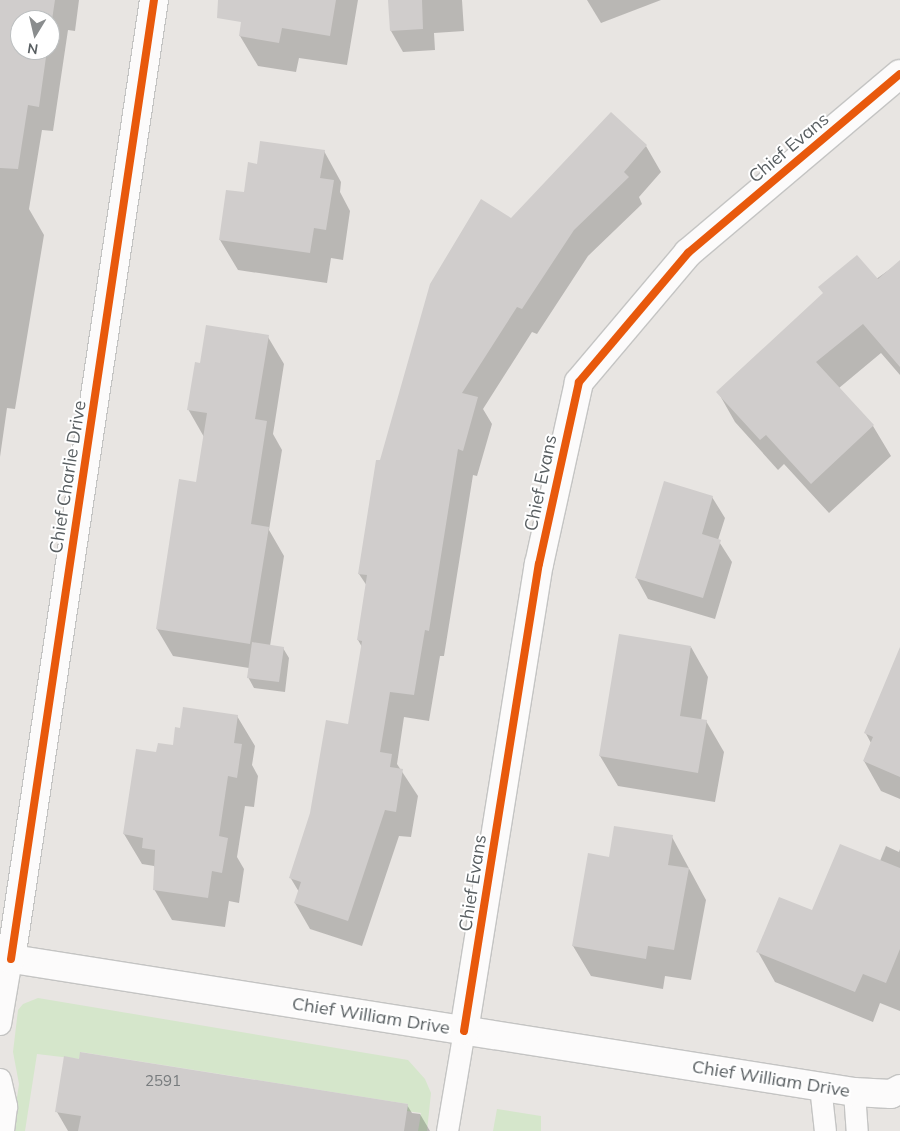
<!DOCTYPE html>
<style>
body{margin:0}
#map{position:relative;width:900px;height:1131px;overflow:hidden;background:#e8e5e2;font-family:Mulish,sans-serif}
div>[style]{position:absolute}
.green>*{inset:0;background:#d5e6cb}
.shadow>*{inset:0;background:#0003}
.building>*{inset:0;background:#d0cdcc}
.roads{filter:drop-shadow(1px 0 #c4c4c3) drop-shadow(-1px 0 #c4c4c3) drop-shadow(0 1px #c4c4c3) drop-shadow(0 -1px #c4c4c3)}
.lane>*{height:21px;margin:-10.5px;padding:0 10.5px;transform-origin:10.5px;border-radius:10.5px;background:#fcfbfb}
.street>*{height:28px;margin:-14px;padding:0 14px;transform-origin:14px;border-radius:14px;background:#fcfbfb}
.cycleway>*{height:8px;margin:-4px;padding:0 4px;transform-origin:4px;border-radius:4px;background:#e8590c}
span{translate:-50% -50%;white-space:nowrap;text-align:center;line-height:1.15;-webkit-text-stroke:4px #fff;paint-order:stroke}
.number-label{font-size:15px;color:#777b7d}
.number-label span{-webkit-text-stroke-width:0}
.street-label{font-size:18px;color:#585e61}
.north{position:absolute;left:10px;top:10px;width:50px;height:50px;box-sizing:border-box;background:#fff;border:1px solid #bcbfc0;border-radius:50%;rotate:189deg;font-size:14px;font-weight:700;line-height:20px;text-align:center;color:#585e61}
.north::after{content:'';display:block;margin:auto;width:18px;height:22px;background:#8a8d8e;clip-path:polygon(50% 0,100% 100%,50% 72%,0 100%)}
</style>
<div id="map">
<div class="green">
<div style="clip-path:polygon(38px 998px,408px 1060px,425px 1079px,431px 1093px,427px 1131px,418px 1131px,421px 1113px,407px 1111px,408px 1104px,81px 1052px,79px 1059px,37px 1054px,25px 1131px,12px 1131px,19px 1084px,13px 1052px,18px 1010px,23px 1004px)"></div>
<div style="clip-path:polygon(497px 1109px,541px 1116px,541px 1131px,493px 1131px)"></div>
</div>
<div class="shadow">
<div style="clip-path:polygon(evenodd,0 0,79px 0,75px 31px,68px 30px,53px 131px,42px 130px,29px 209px,44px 235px,15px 409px,7px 408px,0 457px,0 0,20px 20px,50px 20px,50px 50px,20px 50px,20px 20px)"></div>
<div style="clip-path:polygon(246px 0,358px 0,347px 65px,299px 58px,296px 72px,258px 66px,240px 36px)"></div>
<div style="clip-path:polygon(389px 0,462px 0,464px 31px,434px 33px,435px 50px,403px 52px,391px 31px)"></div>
<div style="clip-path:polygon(587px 0,661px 0,601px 23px)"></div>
<div style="clip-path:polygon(646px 146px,661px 172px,639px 197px,642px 204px,588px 256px,537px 334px,532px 332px,483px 409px,492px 424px,477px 476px,473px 475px,444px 656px,440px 656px,429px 721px,404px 717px,397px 764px,418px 796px,411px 837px,399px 836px,362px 946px,310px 929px,295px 903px,299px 892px,290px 877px,349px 725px,362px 647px,358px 640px,367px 586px,359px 574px,381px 462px,511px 220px)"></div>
<div style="clip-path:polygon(324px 151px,341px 182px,340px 192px,350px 211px,343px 260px,331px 258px,327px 283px,238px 270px,220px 240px,258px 165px)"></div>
<div style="clip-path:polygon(900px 262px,900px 375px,881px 353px,839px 388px,873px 426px,891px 456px,829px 513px,784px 464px,778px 470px,735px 422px,718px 392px)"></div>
<div style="clip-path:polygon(268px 337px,284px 364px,273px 434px,282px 450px,269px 530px,284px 556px,270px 646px,283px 648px,289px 658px,285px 692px,254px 688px,248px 677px,249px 668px,173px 656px,157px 629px,197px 483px,204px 437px,188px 409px,201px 365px)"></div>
<div style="clip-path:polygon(712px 497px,725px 518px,718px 540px,732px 562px,715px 619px,648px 599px,636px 577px)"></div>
<div style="clip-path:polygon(691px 647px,708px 677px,701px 721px,706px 721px,724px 752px,715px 802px,618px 786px,600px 756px)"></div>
<div style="clip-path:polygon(900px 700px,900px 799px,881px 791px,864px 761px,871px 743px,865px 732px)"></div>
<div style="clip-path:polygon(237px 716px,255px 746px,252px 765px,258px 776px,254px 807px,245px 806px,237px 857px,244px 869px,239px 903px,229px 901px,225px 927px,172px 920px,154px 889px,157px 871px,154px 866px,142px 864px,124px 834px,157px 754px,174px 746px,181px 729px)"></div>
<div style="clip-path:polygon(672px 837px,706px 900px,691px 980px,665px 976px,663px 989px,591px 976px,573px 946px,610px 858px)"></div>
<div style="clip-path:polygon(886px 846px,899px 852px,900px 849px,900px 1011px,880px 1003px,873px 1022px,775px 982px,758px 952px,880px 861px)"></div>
<div style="clip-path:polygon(407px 1105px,412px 1113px,420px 1114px,430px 1131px,68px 1131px,57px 1112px)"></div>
</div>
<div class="building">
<div style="clip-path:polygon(0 0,55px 0,50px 33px,50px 20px,20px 20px,20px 50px,47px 50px,39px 107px,28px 105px,18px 169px,0 168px)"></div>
<div style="clip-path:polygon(218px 0,336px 0,330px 36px,282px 28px,279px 43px,239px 36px,241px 22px,217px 18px)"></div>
<div style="clip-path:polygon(388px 0,422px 0,423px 29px,390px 31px)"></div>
<div style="clip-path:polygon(611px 112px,647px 145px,624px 172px,629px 177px,574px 230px,522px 309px,517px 307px,462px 393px,478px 397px,463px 451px,458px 449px,429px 631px,425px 630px,414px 695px,390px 692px,380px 752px,392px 754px,390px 767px,403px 769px,396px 812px,385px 810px,348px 921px,294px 903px,301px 882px,289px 878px,310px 813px,326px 720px,348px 724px,362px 641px,357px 640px,367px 575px,358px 574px,376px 460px,380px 460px,430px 284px,481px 199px,511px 218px)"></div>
<div style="clip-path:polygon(260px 141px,325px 150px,320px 178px,334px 180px,326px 230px,314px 228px,310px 253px,219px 240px,226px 190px,244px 192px,248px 162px,257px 164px)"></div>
<div style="clip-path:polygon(857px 255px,878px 279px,900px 260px,900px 367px,863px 324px,816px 362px,874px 425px,811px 484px,766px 435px,760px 440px,716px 392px,823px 293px,818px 287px)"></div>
<div style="clip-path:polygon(206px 325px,269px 335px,255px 419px,267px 421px,251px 524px,269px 527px,250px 644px,156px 629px,179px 479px,196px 482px,207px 413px,187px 410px,195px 362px,200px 363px)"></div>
<div style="clip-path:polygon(664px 481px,713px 496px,702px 534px,721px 540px,703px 598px,635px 578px)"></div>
<div style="clip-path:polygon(619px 634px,691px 646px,680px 716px,707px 720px,698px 773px,599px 756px)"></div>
<div style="clip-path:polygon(252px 642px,284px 647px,279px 682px,247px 678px)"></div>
<div style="clip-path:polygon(900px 647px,900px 777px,863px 761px,873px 737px,864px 733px)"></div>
<div style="clip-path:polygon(183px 707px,238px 715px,234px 743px,242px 744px,237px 778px,228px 776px,219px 836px,228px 838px,222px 873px,212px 871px,208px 898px,153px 890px,155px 850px,142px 848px,143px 838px,123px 834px,136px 749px,156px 752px,158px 743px,173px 745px,175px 727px,180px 728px)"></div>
<div style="clip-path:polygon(614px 826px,673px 835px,668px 865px,689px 868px,674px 950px,648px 946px,646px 959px,572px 946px,588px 853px,609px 857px)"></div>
<div style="clip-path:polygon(840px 844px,900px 868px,900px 949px,886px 983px,863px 974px,855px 992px,756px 952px,779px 897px,812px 910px)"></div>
<div style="clip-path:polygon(80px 1052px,408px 1104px,404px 1131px,78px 1131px,81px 1116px,55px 1112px,64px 1056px,79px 1059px)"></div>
</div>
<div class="roads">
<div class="lane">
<div style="left:0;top:1024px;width:66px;rotate:-80.4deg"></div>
<div style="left:0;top:1079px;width:28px;rotate:77deg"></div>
<div style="left:6px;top:1106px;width:25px;rotate:97deg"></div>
<div style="left:820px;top:1086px;width:45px;rotate:83.7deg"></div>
<div style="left:854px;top:1092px;width:39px;rotate:86deg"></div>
<div style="left:447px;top:1131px;width:101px;rotate:-80.4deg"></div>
</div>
<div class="street">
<div style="left:0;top:957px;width:865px;rotate:8.98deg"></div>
<div style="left:854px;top:1092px;width:37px;rotate:3deg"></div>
<div style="left:891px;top:1094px;width:10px;rotate:-29deg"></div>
<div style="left:11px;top:959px;width:970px;rotate:-81.52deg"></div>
<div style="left:464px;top:1031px;width:473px;rotate:-80.9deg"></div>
<div style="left:539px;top:564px;width:186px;rotate:-77.6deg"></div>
<div style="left:579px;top:382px;width:169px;rotate:-49.8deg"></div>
<div style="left:688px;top:253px;width:277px;rotate:-40.2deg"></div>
</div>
</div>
<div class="cycleway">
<div style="left:11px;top:959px;width:970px;rotate:-81.52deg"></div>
<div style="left:464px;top:1031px;width:473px;rotate:-80.9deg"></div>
<div style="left:539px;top:564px;width:186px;rotate:-77.6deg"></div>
<div style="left:579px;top:382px;width:169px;rotate:-49.8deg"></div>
<div style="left:688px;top:253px;width:277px;rotate:-40.2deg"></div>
</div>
<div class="number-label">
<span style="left:163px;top:1081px">2591</span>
</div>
<div class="street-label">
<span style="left:789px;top:148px;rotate:-40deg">Chief Evans</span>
<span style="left:68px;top:477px;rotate:-81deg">Chief Charlie Drive</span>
<span style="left:541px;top:483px;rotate:-78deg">Chief Evans</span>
<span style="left:473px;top:883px;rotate:-81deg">Chief Evans</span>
<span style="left:371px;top:1016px;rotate:9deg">Chief William Drive</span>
<span style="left:771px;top:1079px;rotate:9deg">Chief William Drive</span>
</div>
<div class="north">N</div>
</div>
